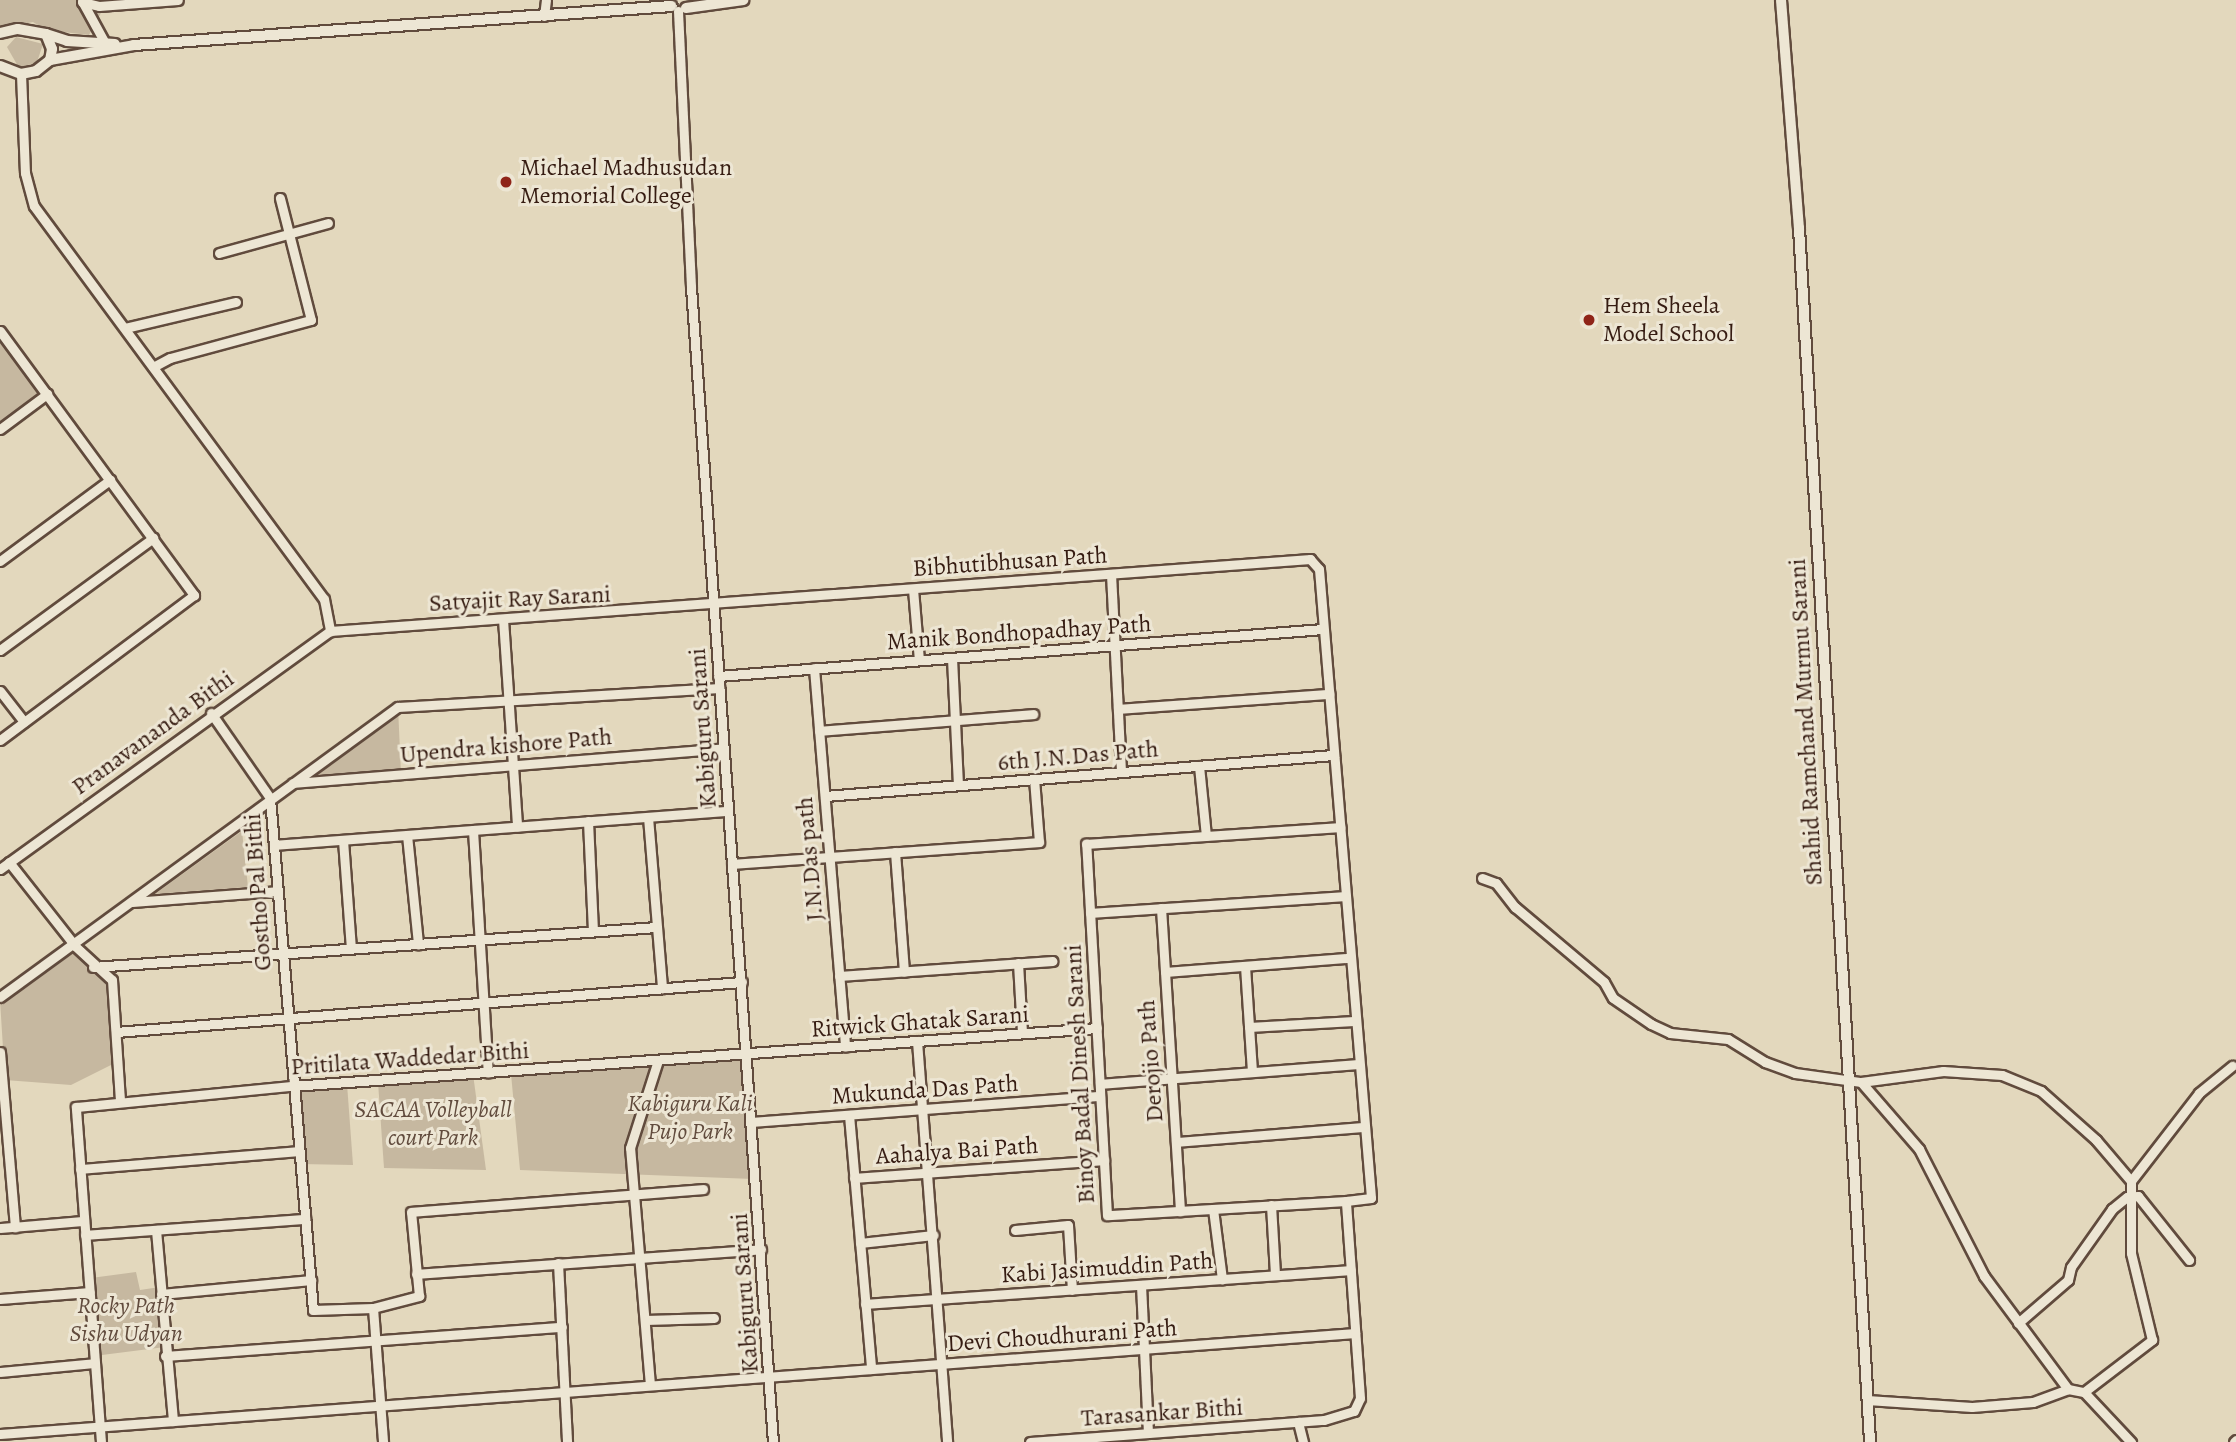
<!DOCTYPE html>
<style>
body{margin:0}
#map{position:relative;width:2236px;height:1442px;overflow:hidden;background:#e3d8bd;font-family:Alegreya,serif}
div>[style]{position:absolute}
.green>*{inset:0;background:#c6b8a0}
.roads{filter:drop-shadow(2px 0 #614b3d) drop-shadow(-2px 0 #614b3d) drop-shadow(0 2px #614b3d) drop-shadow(0 -2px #614b3d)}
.minor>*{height:9px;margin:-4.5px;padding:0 4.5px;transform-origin:4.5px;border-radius:4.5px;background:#ede6d4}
.tertiary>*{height:10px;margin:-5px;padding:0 5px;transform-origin:5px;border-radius:5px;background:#ede6d4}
.dots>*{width:19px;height:19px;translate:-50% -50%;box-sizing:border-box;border:4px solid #ede6d4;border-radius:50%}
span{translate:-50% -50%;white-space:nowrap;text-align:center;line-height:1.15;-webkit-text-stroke:6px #ede6d4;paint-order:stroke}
.poi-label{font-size:24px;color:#361c12}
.left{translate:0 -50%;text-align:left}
.street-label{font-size:24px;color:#361c12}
.park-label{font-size:24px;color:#614b3d;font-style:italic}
</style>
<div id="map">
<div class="green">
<div style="clip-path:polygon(0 0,89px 0,102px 11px,89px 35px,46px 30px,33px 22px,0 28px)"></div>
<div style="clip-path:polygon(16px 37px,43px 44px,37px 62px,19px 68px,7px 47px)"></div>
<div style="clip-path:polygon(4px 341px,47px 394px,0 429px,0 344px)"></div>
<div style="clip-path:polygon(398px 707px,401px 774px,301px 779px)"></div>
<div style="clip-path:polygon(242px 831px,248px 887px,155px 894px)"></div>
<div style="clip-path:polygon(75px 946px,112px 983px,115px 1063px,71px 1085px,5px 1080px,0 1000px)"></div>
<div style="clip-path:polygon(747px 1054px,753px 1179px,520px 1170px,511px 1074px)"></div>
<div style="clip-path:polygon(473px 1074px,486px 1170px,384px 1168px,378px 1082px)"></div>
<div style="clip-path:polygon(347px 1084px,353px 1165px,300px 1164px,294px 1088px)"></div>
<div style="clip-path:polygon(136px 1272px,140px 1290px,160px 1287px,165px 1347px,94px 1356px,91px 1278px)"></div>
</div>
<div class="roads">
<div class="minor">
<div style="left:82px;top:1px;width:48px;rotate:61.3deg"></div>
<div style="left:82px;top:2px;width:17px;rotate:13deg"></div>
<div style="left:99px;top:6px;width:79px;rotate:-4.3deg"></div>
<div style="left:678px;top:11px;width:276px;rotate:87.3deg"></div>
<div style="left:691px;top:287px;width:1158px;rotate:85.94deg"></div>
<div style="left:544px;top:16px;width:16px;rotate:-83deg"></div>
<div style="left:21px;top:74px;width:99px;rotate:87.7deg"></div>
<div style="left:25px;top:173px;width:34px;rotate:75deg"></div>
<div style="left:34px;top:206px;width:488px;rotate:53.6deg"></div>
<div style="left:324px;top:599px;width:33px;rotate:79deg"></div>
<div style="left:219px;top:253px;width:113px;rotate:-15.4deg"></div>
<div style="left:125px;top:328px;width:114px;rotate:-13.2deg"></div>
<div style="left:0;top:331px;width:328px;rotate:53.7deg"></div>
<div style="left:194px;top:595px;width:242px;rotate:143.2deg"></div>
<div style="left:153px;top:367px;width:19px;rotate:-28deg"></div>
<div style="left:170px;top:358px;width:146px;rotate:-15.1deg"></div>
<div style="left:311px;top:320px;width:126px;rotate:-104.3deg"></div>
<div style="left:0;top:429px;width:59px;rotate:-36.7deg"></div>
<div style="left:0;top:561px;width:137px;rotate:-36.4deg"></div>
<div style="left:1111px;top:574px;width:198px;rotate:87.1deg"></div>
<div style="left:913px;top:589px;width:71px;rotate:85.2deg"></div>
<div style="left:503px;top:619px;width:208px;rotate:86.1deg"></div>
<div style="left:0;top:650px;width:190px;rotate:-36.2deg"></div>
<div style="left:952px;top:658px;width:127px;rotate:87.3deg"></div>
<div style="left:814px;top:668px;width:380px;rotate:85.3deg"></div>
<div style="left:718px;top:676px;width:607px;rotate:-4.44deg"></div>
<div style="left:0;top:691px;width:39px;rotate:52deg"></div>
<div style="left:1118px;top:709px;width:212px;rotate:-4.1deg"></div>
<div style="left:211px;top:713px;width:103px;rotate:55.2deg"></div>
<div style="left:270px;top:798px;width:514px;rotate:85.2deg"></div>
<div style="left:313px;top:1310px;width:60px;rotate:-1.9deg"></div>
<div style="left:373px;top:1308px;width:48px;rotate:-14.6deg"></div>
<div style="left:419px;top:1296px;width:84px;rotate:-95.4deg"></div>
<div style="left:411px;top:1212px;width:293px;rotate:-4.5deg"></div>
<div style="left:819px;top:731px;width:215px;rotate:-4.5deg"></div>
<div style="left:1199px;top:766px;width:70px;rotate:84.3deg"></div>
<div style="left:293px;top:783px;width:432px;rotate:-4.6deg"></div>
<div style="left:825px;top:796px;width:511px;rotate:-4.61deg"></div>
<div style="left:648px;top:817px;width:172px;rotate:85.3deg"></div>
<div style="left:588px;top:821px;width:110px;rotate:87.4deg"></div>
<div style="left:473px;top:830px;width:243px;rotate:86.5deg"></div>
<div style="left:407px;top:835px;width:110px;rotate:84.2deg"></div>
<div style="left:343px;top:840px;width:109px;rotate:85.8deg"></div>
<div style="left:274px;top:845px;width:455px;rotate:-4.3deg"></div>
<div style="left:895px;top:852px;width:120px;rotate:85.7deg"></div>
<div style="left:9px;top:862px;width:107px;rotate:51.8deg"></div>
<div style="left:75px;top:946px;width:50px;rotate:42.6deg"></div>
<div style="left:112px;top:980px;width:122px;rotate:86.2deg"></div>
<div style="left:732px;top:864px;width:308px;rotate:-4.1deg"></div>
<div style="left:1039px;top:842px;width:63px;rotate:-94.5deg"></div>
<div style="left:0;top:869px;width:407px;rotate:-35.8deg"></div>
<div style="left:330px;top:631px;width:983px;rotate:-4.2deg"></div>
<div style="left:1310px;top:559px;width:13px;rotate:48deg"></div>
<div style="left:1319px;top:569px;width:631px;rotate:85.27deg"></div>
<div style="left:1371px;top:1198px;width:25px;rotate:173deg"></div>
<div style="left:1482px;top:878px;width:15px;rotate:20deg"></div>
<div style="left:1496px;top:883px;width:31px;rotate:52deg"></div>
<div style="left:1515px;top:907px;width:116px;rotate:40.1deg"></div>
<div style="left:1604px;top:982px;width:18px;rotate:61deg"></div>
<div style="left:1613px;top:998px;width:46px;rotate:34.4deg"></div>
<div style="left:1651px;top:1024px;width:21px;rotate:25deg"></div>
<div style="left:1670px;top:1033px;width:58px;rotate:5.9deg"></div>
<div style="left:1728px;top:1039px;width:44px;rotate:31.9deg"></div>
<div style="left:1765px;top:1062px;width:32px;rotate:20deg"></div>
<div style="left:1795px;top:1073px;width:67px;rotate:7.8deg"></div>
<div style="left:1861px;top:1082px;width:89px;rotate:49.1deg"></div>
<div style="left:1919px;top:1149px;width:143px;rotate:62.9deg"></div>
<div style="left:1984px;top:1276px;width:141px;rotate:53.4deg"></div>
<div style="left:132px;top:902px;width:145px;rotate:-4.3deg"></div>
<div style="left:1161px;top:908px;width:304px;rotate:86.4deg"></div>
<div style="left:1090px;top:913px;width:256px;rotate:-3.8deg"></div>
<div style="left:1018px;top:963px;width:70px;rotate:86.7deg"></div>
<div style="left:1245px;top:966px;width:106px;rotate:86.2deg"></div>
<div style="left:93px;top:967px;width:565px;rotate:-4.06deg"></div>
<div style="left:1165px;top:972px;width:185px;rotate:-4.4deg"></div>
<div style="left:839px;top:976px;width:214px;rotate:-4deg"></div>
<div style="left:0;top:997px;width:492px;rotate:-36.1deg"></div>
<div style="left:398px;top:707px;width:322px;rotate:-3.4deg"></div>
<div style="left:1249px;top:1027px;width:105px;rotate:-3.3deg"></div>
<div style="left:116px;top:1032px;width:628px;rotate:-4.57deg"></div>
<div style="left:917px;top:1041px;width:402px;rotate:85.7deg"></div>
<div style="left:0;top:1052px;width:176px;rotate:85.1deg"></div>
<div style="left:1861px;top:1082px;width:83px;rotate:-7.6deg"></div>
<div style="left:1943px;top:1071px;width:59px;rotate:3.9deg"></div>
<div style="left:2002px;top:1075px;width:42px;rotate:22.3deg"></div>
<div style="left:2041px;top:1091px;width:74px;rotate:41.7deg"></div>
<div style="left:2096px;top:1140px;width:54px;rotate:49.5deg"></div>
<div style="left:1100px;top:1084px;width:258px;rotate:-4.4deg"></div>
<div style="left:849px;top:1115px;width:255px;rotate:85deg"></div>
<div style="left:752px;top:1122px;width:349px;rotate:-4.3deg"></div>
<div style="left:1176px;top:1142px;width:189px;rotate:-4.6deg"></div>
<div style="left:80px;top:1169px;width:219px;rotate:-4.7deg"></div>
<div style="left:854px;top:1178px;width:251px;rotate:-4.1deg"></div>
<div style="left:1271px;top:1205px;width:70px;rotate:86.7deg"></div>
<div style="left:1213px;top:1209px;width:71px;rotate:82.7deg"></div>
<div style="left:0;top:1228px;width:84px;rotate:-4.8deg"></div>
<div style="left:156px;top:1230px;width:192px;rotate:84.9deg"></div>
<div style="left:1015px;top:1230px;width:53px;rotate:-5.4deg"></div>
<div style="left:1068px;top:1225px;width:65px;rotate:86.5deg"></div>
<div style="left:85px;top:1235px;width:221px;rotate:-4.2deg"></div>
<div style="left:860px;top:1243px;width:74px;rotate:-6.2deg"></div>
<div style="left:558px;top:1263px;width:179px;rotate:87.1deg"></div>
<div style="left:416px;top:1274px;width:346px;rotate:-4.1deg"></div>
<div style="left:1141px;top:1285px;width:148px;rotate:87.3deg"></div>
<div style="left:161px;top:1294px;width:151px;rotate:-5.3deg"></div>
<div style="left:0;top:1299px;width:90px;rotate:-4.4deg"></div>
<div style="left:865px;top:1304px;width:487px;rotate:-4deg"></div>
<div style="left:373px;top:1308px;width:134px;rotate:85.7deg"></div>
<div style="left:645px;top:1320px;width:69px;rotate:-1.7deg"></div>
<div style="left:2018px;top:1323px;width:66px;rotate:-40.7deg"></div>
<div style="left:2068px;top:1280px;width:13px;rotate:-77deg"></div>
<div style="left:2071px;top:1267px;width:71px;rotate:-54.7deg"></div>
<div style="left:2112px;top:1209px;width:19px;rotate:-39deg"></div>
<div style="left:2127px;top:1197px;width:11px;rotate:-5deg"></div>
<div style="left:2138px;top:1196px;width:82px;rotate:51.4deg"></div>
<div style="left:165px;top:1356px;width:398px;rotate:-4.2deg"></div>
<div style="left:0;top:1372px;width:95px;rotate:-5.4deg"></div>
<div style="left:650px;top:1385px;width:238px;rotate:-94.8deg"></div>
<div style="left:630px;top:1148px;width:92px;rotate:-72.3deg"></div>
<div style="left:2084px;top:1392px;width:86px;rotate:-37.4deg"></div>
<div style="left:2152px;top:1340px;width:89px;rotate:-103.6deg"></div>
<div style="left:2131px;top:1253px;width:72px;rotate:-90deg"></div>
<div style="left:2131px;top:1181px;width:111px;rotate:-52.3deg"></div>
<div style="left:2199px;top:1093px;width:43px;rotate:-39.3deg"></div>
<div style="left:1867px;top:1400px;width:105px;rotate:3.8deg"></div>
<div style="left:1972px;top:1407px;width:61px;rotate:-4.7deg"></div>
<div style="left:2033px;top:1402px;width:37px;rotate:-20deg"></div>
<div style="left:2068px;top:1389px;width:16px;rotate:11deg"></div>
<div style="left:2084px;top:1392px;width:69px;rotate:46.8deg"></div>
<div style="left:1298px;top:1422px;width:21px;rotate:76deg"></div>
<div style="left:0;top:1434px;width:1359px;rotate:-4.26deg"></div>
<div style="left:101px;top:1442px;width:336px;rotate:-94.3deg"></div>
<div style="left:76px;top:1107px;width:217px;rotate:-5.6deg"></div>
<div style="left:292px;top:1086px;width:807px;rotate:-4.12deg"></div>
<div style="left:1030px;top:1442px;width:295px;rotate:-4.3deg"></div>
<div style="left:1324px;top:1420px;width:31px;rotate:-17deg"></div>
<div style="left:1354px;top:1411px;width:14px;rotate:-65deg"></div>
<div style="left:1360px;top:1398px;width:197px;rotate:-94.1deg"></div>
<div style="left:1346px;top:1201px;width:239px;rotate:176.6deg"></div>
<div style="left:1107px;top:1215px;width:372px;rotate:-93.2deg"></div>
<div style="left:1086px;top:844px;width:255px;rotate:-3.8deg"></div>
<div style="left:2234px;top:1442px;width:3px;rotate:-45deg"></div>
</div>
<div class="tertiary">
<div style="left:1781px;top:0;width:229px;rotate:85.5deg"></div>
<div style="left:1799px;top:228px;width:1216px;rotate:86.65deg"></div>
<div style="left:686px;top:8px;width:58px;rotate:-8deg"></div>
<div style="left:0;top:33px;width:18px;rotate:-13deg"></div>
<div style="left:18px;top:29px;width:28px;rotate:10deg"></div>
<div style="left:46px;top:34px;width:16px;rotate:68deg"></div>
<div style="left:52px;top:49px;width:11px;rotate:100deg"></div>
<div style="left:46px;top:34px;width:22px;rotate:18deg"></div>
<div style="left:67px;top:41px;width:48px;rotate:3.6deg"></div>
<div style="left:0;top:66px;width:22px;rotate:21deg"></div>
<div style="left:21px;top:74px;width:15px;rotate:-11deg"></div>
<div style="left:36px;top:71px;width:18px;rotate:-38deg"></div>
<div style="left:50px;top:60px;width:85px;rotate:-10.1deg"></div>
<div style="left:134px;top:45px;width:539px;rotate:-4.15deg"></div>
</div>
</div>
<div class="dots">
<div style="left:506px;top:182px;background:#8f2418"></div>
<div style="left:1589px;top:320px;background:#8f2418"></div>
</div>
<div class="poi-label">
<span class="left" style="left:520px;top:182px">Michael Madhusudan<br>Memorial College</span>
<span class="left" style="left:1603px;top:320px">Hem Sheela<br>Model School</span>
</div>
<div class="street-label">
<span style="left:1010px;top:562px;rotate:-4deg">Bibhutibhusan Path</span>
<span style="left:520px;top:599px;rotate:-3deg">Satyajit Ray Sarani</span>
<span style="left:1019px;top:633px;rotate:-4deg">Manik Bondhopadhay Path</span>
<span style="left:1806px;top:722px;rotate:-93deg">Shahid Ramchand Murmu Sarani</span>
<span style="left:703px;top:728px;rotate:-94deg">Kabiguru Sarani</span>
<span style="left:153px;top:733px;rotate:-36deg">Pranavananda Bithi</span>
<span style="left:506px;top:746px;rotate:-5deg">Upendra kishore Path</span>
<span style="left:1078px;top:756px;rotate:-5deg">6th J.N.Das Path</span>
<span style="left:810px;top:859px;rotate:-95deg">J.N.Das path</span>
<span style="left:258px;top:892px;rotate:-94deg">Gostho Pal Bithi</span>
<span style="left:920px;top:1022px;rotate:-4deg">Ritwick Ghatak Sarani</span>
<span style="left:410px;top:1059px;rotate:-4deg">Pritilata Waddedar Bithi</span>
<span style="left:1151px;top:1061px;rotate:-94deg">Derojio Path</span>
<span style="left:1080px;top:1074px;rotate:-93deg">Binoy Badal Dinesh Sarani</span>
<span style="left:925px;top:1090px;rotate:-4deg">Mukunda Das Path</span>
<span style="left:957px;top:1151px;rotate:-4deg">Aahalya Bai Path</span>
<span style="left:1107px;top:1268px;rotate:-4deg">Kabi Jasimuddin Path</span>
<span style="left:745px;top:1293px;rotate:-94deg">Kabiguru Sarani</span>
<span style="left:1062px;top:1336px;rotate:-4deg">Devi Choudhurani Path</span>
<span style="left:1162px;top:1413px;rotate:-4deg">Tarasankar Bithi</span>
</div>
<div class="park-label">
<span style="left:690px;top:1118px">Kabiguru Kali<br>Pujo Park</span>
<span style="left:433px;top:1124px">SACAA Volleyball<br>court Park</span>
<span style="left:126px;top:1320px">Rocky Path<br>Sishu Udyan</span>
</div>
</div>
